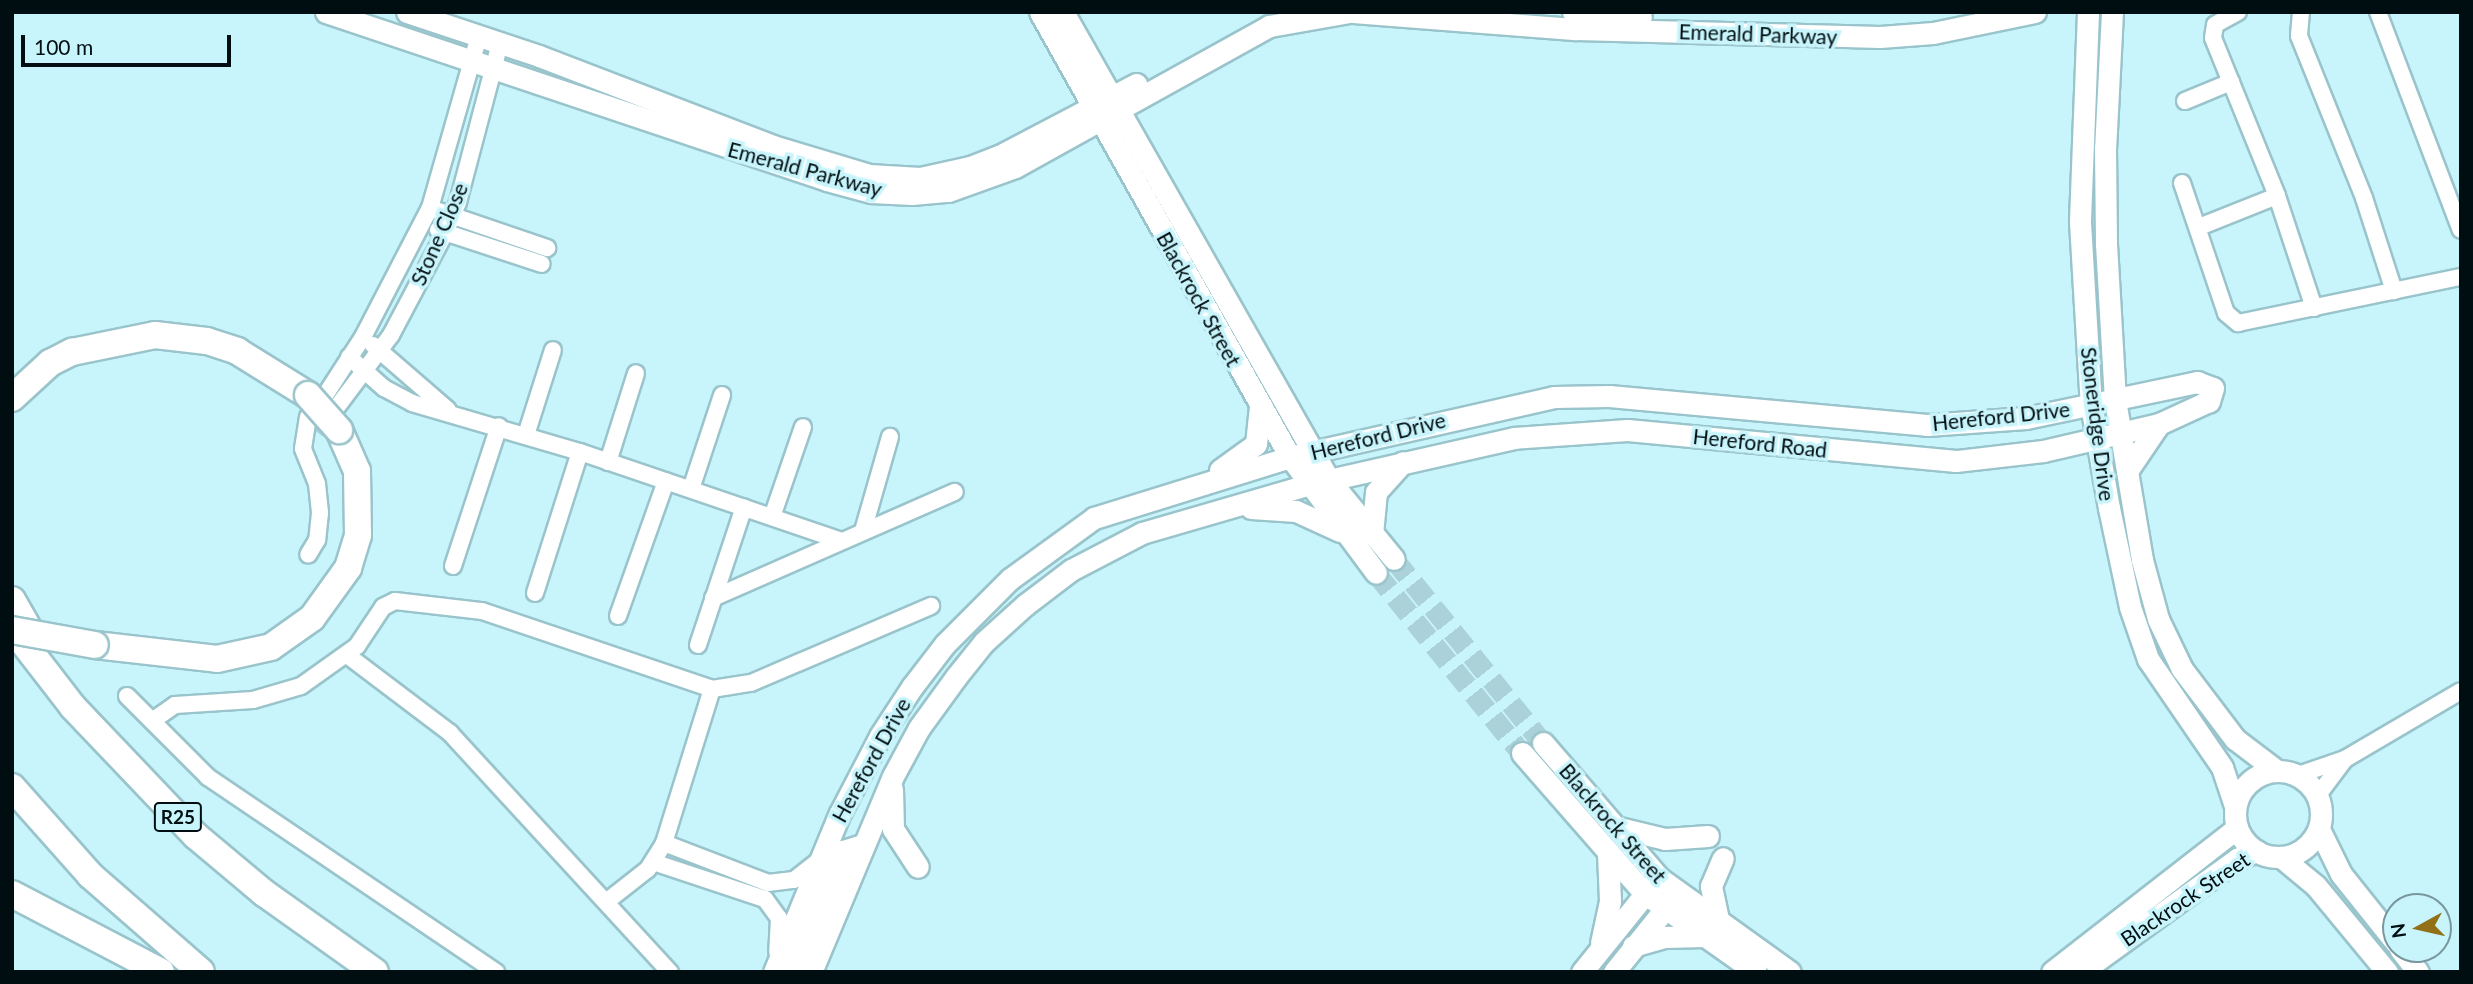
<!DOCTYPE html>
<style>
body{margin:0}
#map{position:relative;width:2473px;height:984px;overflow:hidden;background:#c8f4fb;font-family:Lato,sans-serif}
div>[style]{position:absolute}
.minor-tunnel>*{height:16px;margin-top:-8px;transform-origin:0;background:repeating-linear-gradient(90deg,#aad2d8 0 16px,transparent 0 24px)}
.tertiary-tunnel>*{height:21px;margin-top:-10.5px;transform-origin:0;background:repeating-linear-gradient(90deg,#aad2d8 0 21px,transparent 0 31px)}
.roads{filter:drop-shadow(2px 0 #9ac4cb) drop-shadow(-2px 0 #9ac4cb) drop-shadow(0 2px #9ac4cb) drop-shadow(0 -2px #9ac4cb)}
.minor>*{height:16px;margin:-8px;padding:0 8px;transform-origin:8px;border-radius:8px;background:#fff}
.tertiary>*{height:21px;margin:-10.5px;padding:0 10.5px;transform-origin:10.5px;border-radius:10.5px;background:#fff}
.tertiary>.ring{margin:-10.5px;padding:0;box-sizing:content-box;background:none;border:21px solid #fff;border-radius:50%}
.primary>*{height:26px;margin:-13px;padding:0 13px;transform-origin:13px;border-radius:13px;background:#fff}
.bridges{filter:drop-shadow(2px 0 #9ac4cb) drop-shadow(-2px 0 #9ac4cb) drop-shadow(0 2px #9ac4cb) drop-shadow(0 -2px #9ac4cb)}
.primary-bridge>*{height:26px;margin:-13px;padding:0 13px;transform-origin:13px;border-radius:13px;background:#fff}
span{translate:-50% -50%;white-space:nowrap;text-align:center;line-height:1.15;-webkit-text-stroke:7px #c8f4fb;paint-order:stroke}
.shield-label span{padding:2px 5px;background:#c8f4fb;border:2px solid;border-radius:5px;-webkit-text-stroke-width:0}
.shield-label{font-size:19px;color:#010e11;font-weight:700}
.street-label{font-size:21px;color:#010e11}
.frame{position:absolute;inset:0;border:14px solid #010e11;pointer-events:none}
.north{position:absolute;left:2382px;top:893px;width:70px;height:70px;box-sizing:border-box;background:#c8f4fb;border:2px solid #78989d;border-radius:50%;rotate:262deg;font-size:19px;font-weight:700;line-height:28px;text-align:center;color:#010e11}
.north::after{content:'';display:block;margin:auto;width:24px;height:32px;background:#927017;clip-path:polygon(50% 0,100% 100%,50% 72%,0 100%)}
.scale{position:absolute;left:21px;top:35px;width:210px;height:32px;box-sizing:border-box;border:4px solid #010e11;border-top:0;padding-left:9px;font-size:21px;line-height:24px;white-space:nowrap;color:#010e11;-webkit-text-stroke:5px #c8f4fb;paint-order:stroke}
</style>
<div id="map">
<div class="minor-tunnel">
<div style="left:318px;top:433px;width:26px;rotate:-53deg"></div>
</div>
<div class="tertiary-tunnel">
<div style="left:1394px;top:559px;width:237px;rotate:51deg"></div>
<div style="left:1376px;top:573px;width:232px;rotate:51deg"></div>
</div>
<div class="roads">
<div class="minor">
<div style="left:2238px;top:12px;width:26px;rotate:151deg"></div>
<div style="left:2215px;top:25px;width:13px;rotate:99deg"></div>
<div style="left:2213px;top:38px;width:170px;rotate:67.9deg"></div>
<div style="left:2277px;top:196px;width:118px;rotate:71.7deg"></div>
<div style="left:2301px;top:12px;width:24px;rotate:95deg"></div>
<div style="left:2299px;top:36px;width:175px;rotate:68.1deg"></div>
<div style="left:2364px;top:198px;width:98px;rotate:72.1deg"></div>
<div style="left:2378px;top:12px;width:233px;rotate:69.2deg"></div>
<div style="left:2185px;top:101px;width:50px;rotate:-22.4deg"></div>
<div style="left:2182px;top:183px;width:137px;rotate:71.3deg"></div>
<div style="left:2226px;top:313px;width:16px;rotate:40deg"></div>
<div style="left:2238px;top:323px;width:228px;rotate:-11.7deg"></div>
<div style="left:430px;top:208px;width:124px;rotate:18.9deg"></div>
<div style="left:2199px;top:227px;width:84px;rotate:-21.7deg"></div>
<div style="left:438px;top:230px;width:109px;rotate:18.1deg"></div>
<div style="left:373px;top:345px;width:99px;rotate:40.9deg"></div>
<div style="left:349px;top:357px;width:47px;rotate:41.5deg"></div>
<div style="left:384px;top:388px;width:32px;rotate:28deg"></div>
<div style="left:412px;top:403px;width:175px;rotate:16.3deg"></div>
<div style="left:580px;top:452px;width:276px;rotate:18.8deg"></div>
<div style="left:326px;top:394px;width:68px;rotate:-57deg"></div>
<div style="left:363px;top:337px;width:145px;rotate:-62.6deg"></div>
<div style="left:430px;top:208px;width:179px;rotate:-74.1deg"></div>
<div style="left:337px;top:407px;width:90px;rotate:-53.1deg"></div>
<div style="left:391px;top:335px;width:115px;rotate:-62.1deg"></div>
<div style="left:445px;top:233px;width:34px;rotate:-67deg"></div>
<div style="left:458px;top:202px;width:164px;rotate:-75.2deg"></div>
<div style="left:308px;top:417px;width:32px;rotate:99deg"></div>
<div style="left:303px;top:449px;width:38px;rotate:68deg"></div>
<div style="left:317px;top:484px;width:29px;rotate:84deg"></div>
<div style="left:320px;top:513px;width:27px;rotate:96deg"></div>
<div style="left:317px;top:540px;width:17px;rotate:121deg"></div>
<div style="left:526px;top:435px;width:89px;rotate:-72.4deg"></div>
<div style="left:608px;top:462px;width:93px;rotate:-72.5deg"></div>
<div style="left:691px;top:489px;width:99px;rotate:-71.7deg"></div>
<div style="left:772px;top:517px;width:95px;rotate:-71deg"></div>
<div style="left:863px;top:531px;width:98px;rotate:-74deg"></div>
<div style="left:453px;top:566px;width:147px;rotate:-71.8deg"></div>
<div style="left:535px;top:593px;width:148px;rotate:-72.3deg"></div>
<div style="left:713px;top:598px;width:264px;rotate:-23.7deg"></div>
<div style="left:618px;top:616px;width:143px;rotate:-70.4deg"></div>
<div style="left:698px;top:645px;width:145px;rotate:-71.6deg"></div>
<div style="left:347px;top:655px;width:129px;rotate:37.1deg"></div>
<div style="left:450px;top:733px;width:325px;rotate:47.4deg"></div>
<div style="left:127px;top:696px;width:115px;rotate:45deg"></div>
<div style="left:208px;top:777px;width:348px;rotate:34.1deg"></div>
<div style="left:152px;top:721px;width:28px;rotate:-35deg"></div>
<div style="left:175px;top:705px;width:78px;rotate:-3.7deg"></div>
<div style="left:253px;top:700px;width:50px;rotate:-16.3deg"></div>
<div style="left:301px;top:686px;width:69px;rotate:-35.5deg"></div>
<div style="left:357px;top:646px;width:47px;rotate:-56.3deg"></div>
<div style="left:383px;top:607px;width:13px;rotate:-27deg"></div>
<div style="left:395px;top:601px;width:88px;rotate:6.6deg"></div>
<div style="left:482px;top:611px;width:243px;rotate:18.7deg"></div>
<div style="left:712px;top:689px;width:39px;rotate:-9deg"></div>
<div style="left:751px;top:683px;width:196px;rotate:-23.2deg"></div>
<div style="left:2298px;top:775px;width:50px;rotate:-18.8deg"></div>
<div style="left:2345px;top:759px;width:134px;rotate:-30.4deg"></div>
<div style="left:2318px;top:795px;width:45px;rotate:-53.1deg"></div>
<div style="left:664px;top:843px;width:111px;rotate:21deg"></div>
<div style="left:768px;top:883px;width:26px;rotate:-7deg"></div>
<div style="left:794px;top:880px;width:31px;rotate:-38deg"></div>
<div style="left:653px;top:862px;width:118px;rotate:18.3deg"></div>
<div style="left:765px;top:899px;width:24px;rotate:54deg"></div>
<div style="left:779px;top:918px;width:34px;rotate:93deg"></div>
<div style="left:606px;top:902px;width:53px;rotate:-38.2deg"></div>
<div style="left:648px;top:869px;width:31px;rotate:-58deg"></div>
<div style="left:664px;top:843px;width:161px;rotate:-72.7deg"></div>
</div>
<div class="tertiary">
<div style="left:326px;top:12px;width:528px;rotate:18.54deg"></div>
<div style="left:827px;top:180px;width:46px;rotate:15.3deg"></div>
<div style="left:871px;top:192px;width:41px;rotate:2.8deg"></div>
<div style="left:912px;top:194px;width:36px;rotate:-5deg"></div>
<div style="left:948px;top:191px;width:71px;rotate:-19.7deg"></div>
<div style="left:1015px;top:167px;width:291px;rotate:-29deg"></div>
<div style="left:1269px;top:26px;width:80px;rotate:-10deg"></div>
<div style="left:407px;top:12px;width:139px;rotate:18.4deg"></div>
<div style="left:539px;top:56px;width:251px;rotate:21deg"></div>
<div style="left:773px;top:146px;width:100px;rotate:16.8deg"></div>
<div style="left:869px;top:175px;width:51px;rotate:3.4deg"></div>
<div style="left:920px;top:178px;width:51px;rotate:-12.4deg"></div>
<div style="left:970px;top:167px;width:31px;rotate:-21deg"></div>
<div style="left:999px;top:156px;width:155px;rotate:-27.7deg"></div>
<div style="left:1040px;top:12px;width:510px;rotate:60.67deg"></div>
<div style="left:1290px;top:457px;width:144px;rotate:53.4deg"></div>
<div style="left:1063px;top:12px;width:538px;rotate:60.39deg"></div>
<div style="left:1329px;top:480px;width:102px;rotate:50.6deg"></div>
<div style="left:1353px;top:12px;width:224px;rotate:4.4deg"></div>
<div style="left:1576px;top:29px;width:304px;rotate:1.5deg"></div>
<div style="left:1880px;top:37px;width:53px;rotate:-4.3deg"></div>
<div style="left:1933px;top:33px;width:104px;rotate:-11.6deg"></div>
<div style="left:1573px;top:12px;width:68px;rotate:4.2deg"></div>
<div style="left:2088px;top:12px;width:210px;rotate:92.2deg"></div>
<div style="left:2080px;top:222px;width:183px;rotate:86.6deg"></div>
<div style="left:2091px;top:405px;width:105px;rotate:80.1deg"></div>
<div style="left:2109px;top:508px;width:101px;rotate:78deg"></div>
<div style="left:2130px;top:607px;width:55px;rotate:70.9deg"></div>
<div style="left:2148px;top:659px;width:131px;rotate:55.6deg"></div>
<div style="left:2222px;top:767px;width:41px;rotate:71.6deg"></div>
<div style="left:2112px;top:12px;width:136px;rotate:92.9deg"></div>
<div style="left:2105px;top:148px;width:96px;rotate:89.4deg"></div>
<div style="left:2106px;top:244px;width:156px;rotate:86.7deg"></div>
<div style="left:2115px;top:400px;width:162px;rotate:80.4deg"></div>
<div style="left:2142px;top:560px;width:61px;rotate:74.8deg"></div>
<div style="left:2158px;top:619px;width:55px;rotate:64.4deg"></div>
<div style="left:2182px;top:669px;width:88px;rotate:52.9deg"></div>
<div style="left:2235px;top:739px;width:51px;rotate:37.1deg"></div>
<div style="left:1220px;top:470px;width:44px;rotate:-35.8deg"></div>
<div style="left:1256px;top:444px;width:36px;rotate:-84deg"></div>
<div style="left:2127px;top:471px;width:57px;rotate:-55.8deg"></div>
<div style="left:1251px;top:508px;width:45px;rotate:3.8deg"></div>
<div style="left:1296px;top:511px;width:48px;rotate:24.4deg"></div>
<div style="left:1372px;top:534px;width:42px;rotate:-84.6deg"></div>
<div style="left:1376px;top:492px;width:40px;rotate:-48deg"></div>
<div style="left:1543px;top:743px;width:178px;rotate:49.3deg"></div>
<div style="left:1659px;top:878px;width:161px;rotate:35.7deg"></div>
<div style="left:1522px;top:753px;width:186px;rotate:48.9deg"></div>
<div style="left:1644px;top:893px;width:137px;rotate:35.2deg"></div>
<div class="ring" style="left:2235px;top:771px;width:65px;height:65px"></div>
<div style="left:892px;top:789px;width:40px;rotate:88.6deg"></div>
<div style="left:893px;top:829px;width:45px;rotate:56.7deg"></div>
<div style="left:1615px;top:827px;width:51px;rotate:13.5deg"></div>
<div style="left:1665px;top:839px;width:43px;rotate:-4deg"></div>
<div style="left:2319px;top:829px;width:50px;rotate:63.9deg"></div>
<div style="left:2341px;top:874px;width:88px;rotate:51.4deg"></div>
<div style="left:2281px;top:857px;width:45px;rotate:39.6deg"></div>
<div style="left:2316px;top:886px;width:112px;rotate:50.5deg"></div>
<div style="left:1719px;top:924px;width:39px;rotate:-102deg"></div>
<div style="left:1711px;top:886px;width:30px;rotate:-67deg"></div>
<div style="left:1601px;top:943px;width:43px;rotate:-77.9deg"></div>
<div style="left:1610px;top:901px;width:48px;rotate:-92.4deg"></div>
<div style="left:1633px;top:946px;width:32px;rotate:-16deg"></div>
<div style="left:1664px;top:937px;width:41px;rotate:-1.4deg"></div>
<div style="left:2400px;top:949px;width:29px;rotate:52deg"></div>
<div style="left:774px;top:972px;width:172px;rotate:-67.5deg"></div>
<div style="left:840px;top:813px;width:87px;rotate:-62.5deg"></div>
<div style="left:880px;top:736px;width:59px;rotate:-56.9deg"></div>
<div style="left:912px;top:687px;width:54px;rotate:-52.5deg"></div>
<div style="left:945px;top:644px;width:92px;rotate:-45deg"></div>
<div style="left:1010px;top:579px;width:104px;rotate:-36deg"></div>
<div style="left:1094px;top:518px;width:205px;rotate:-17.3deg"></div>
<div style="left:1290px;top:457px;width:271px;rotate:-12.8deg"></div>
<div style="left:1554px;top:397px;width:55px;rotate:-1deg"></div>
<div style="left:1609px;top:396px;width:319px;rotate:5.2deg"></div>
<div style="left:1927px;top:425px;width:99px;rotate:-4deg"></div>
<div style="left:2026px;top:418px;width:175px;rotate:-11.9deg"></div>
<div style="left:2197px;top:382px;width:17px;rotate:21deg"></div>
<div style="left:2213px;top:388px;width:14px;rotate:107deg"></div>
<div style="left:2209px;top:401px;width:55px;rotate:155.3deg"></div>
<div style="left:2159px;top:424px;width:119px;rotate:166.9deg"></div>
<div style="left:2043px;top:451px;width:88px;rotate:173.4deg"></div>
<div style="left:1956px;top:461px;width:330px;rotate:-174.6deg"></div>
<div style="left:1627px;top:430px;width:113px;rotate:176deg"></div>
<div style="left:1514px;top:438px;width:212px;rotate:167.2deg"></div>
<div style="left:1307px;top:485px;width:172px;rotate:163.8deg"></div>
<div style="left:1142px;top:533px;width:80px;rotate:152.5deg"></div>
<div style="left:1071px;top:570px;width:58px;rotate:142.7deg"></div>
<div style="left:1025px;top:605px;width:55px;rotate:137.9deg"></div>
<div style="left:984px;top:642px;width:45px;rotate:128.7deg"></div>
<div style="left:956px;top:677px;width:63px;rotate:126deg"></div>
<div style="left:919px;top:728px;width:55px;rotate:118.4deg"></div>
<div style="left:893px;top:776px;width:212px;rotate:112.7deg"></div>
<div style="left:790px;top:972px;width:132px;rotate:-66.3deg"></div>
<div style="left:843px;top:851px;width:21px;rotate:-17deg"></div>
<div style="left:1582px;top:972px;width:113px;rotate:-51.1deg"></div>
<div style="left:1614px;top:972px;width:92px;rotate:-51.1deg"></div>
<div style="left:2052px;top:972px;width:234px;rotate:-37.9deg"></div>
<div style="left:2081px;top:972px;width:193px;rotate:-35.9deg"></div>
<div style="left:2237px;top:859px;width:21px;rotate:-23deg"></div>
</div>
<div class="primary">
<div style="left:12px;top:398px;width:52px;rotate:-42.6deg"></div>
<div style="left:50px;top:363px;width:25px;rotate:-27deg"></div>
<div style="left:72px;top:352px;width:85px;rotate:-11.6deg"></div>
<div style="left:155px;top:335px;width:52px;rotate:6.6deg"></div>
<div style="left:207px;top:341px;width:32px;rotate:18deg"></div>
<div style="left:237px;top:351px;width:84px;rotate:31.8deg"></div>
<div style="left:12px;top:600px;width:48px;rotate:60.3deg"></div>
<div style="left:12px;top:628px;width:100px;rotate:52.3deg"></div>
<div style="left:73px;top:707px;width:178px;rotate:46.4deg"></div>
<div style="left:196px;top:836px;width:89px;rotate:40deg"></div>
<div style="left:264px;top:893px;width:136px;rotate:35.4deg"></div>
<div style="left:95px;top:645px;width:123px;rotate:6.5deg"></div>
<div style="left:217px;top:659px;width:55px;rotate:-12.5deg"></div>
<div style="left:271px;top:647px;width:50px;rotate:-35.3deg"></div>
<div style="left:312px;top:618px;width:62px;rotate:-54.2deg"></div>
<div style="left:348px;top:568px;width:34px;rotate:-73deg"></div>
<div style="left:358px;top:535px;width:64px;rotate:-90.9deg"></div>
<div style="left:357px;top:471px;width:45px;rotate:-113.7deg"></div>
<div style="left:12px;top:787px;width:118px;rotate:48.4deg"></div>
<div style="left:90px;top:875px;width:147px;rotate:41.1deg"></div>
<div style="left:12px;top:894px;width:168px;rotate:27.6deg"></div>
</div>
</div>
<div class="bridges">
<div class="primary-bridge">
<div style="left:308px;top:395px;width:47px;rotate:48.5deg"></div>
<div style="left:12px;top:630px;width:84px;rotate:10.2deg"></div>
</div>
</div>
<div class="shield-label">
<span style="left:178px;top:817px">R25</span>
</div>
<div class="street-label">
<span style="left:1758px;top:34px;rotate:2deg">Emerald Parkway</span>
<span style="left:805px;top:169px;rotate:15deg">Emerald Parkway</span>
<span style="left:439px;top:234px;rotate:-66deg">Stone Close</span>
<span style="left:1199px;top:299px;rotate:61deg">Blackrock Street</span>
<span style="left:2001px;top:416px;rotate:-6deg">Hereford Drive</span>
<span style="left:2098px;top:424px;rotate:83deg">Stoneridge Drive</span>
<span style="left:1378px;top:436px;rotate:-14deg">Hereford Drive</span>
<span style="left:1760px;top:443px;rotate:6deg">Hereford Road</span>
<span style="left:871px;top:760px;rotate:-61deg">Hereford Drive</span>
<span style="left:1613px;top:823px;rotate:49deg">Blackrock Street</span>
<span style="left:2185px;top:899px;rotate:-34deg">Blackrock Street</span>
</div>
<div class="frame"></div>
<div class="north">N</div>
<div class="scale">100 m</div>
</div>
